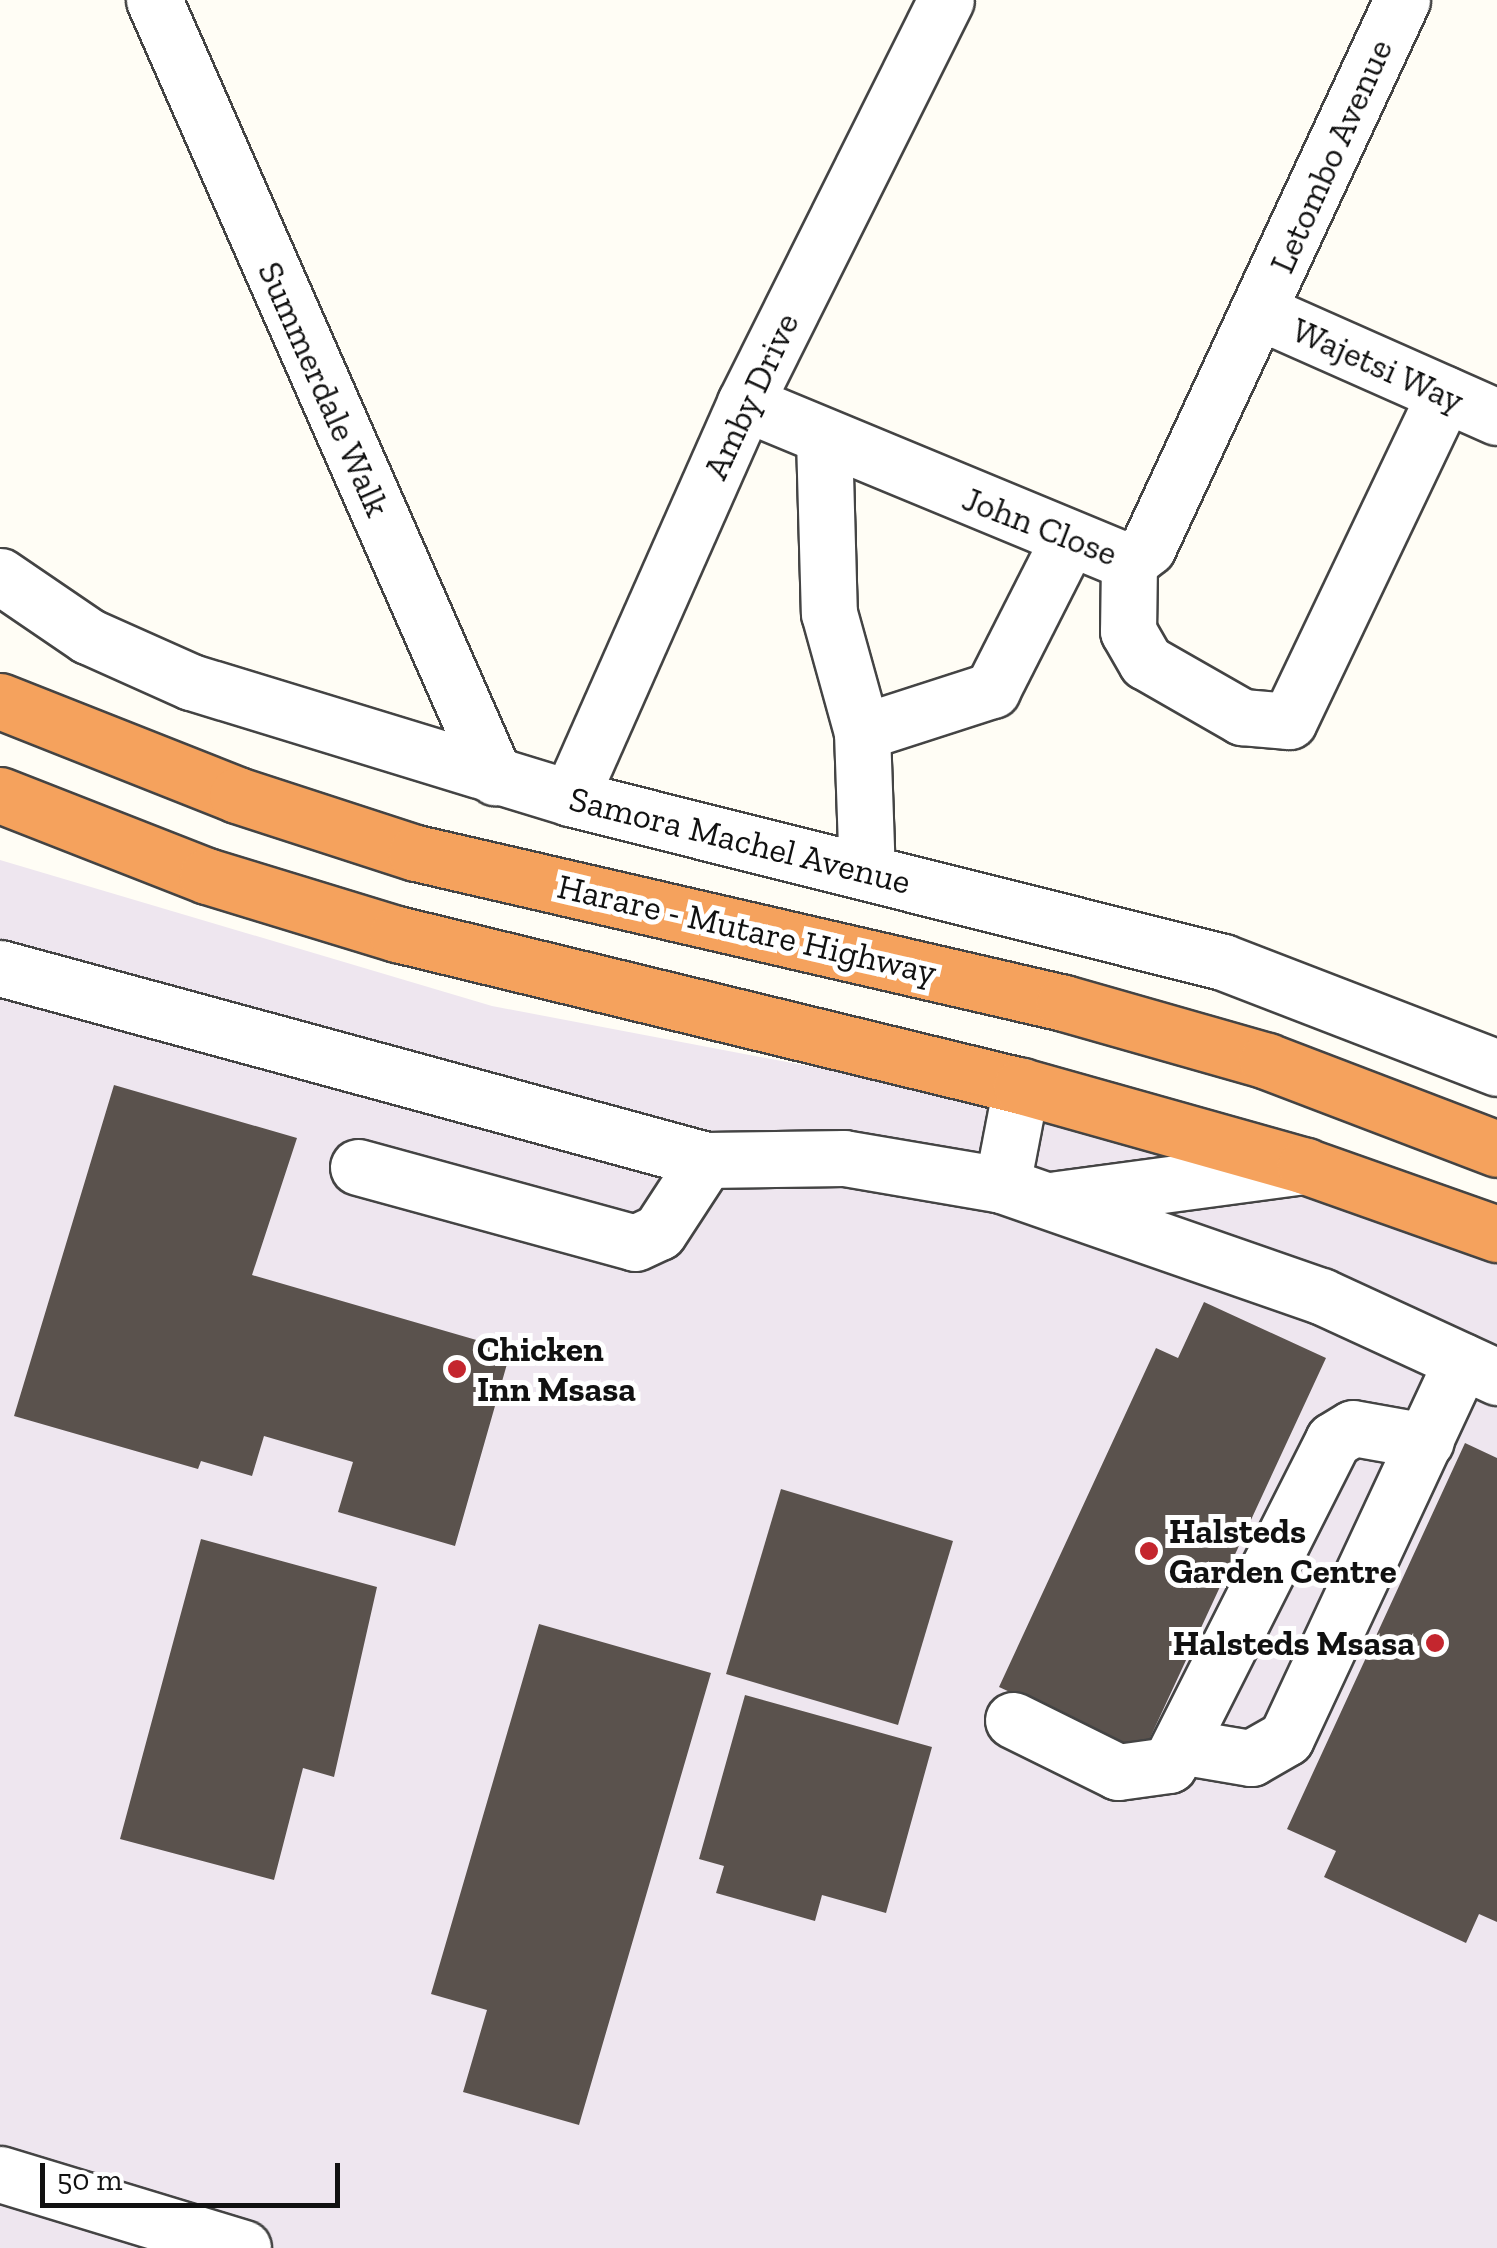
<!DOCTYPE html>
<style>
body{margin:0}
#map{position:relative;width:1497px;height:2248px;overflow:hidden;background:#fffdf5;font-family:"Zilla Slab",serif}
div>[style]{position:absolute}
.industrial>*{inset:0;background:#eee6ef}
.building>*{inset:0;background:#5a524d}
.roads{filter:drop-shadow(2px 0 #444) drop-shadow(-2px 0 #444) drop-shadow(0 2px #444) drop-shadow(0 -2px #444)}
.minor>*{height:55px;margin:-27.5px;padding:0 27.5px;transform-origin:27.5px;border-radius:27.5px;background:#fff}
.highway>*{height:55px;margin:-27.5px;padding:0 27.5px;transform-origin:27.5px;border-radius:27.5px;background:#f5a25d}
.dots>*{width:28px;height:28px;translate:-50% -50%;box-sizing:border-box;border:5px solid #fff;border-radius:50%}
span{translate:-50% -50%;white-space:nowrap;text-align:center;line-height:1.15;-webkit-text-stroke:10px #fff;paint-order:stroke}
.street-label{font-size:35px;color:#111}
.poi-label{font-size:35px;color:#111;font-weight:700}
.left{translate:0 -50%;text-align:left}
.right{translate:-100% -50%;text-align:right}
.scale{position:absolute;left:40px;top:2163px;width:300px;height:45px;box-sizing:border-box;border:5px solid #111;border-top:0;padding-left:12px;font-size:30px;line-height:35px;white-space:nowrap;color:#111;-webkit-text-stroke:8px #fff;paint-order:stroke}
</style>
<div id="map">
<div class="industrial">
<div style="clip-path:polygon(0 860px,492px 1006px,1029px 1108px,1497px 1261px,1497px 2248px,0 2248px)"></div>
</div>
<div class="building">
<div style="clip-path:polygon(114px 1085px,297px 1138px,252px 1275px,511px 1350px,455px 1546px,338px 1512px,353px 1462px,264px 1436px,252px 1476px,201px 1461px,198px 1469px,14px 1416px)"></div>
<div style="clip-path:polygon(1204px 1302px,1326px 1358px,1143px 1753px,999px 1687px,1156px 1348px,1178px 1358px)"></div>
<div style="clip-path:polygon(1465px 1443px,1497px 1458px,1497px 1922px,1479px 1914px,1466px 1943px,1324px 1877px,1336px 1851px,1287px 1829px)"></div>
<div style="clip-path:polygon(781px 1489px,953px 1541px,898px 1725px,726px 1674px)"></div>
<div style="clip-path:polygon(201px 1539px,377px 1587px,334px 1777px,303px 1768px,274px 1880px,120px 1839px)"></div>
<div style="clip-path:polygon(539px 1624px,711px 1673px,579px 2125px,463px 2092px,487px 2010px,431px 1994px)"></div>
<div style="clip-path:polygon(745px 1695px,932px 1747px,886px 1913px,822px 1895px,815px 1921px,716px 1893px,724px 1866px,699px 1859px)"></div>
</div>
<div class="roads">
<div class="minor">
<div style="left:154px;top:0;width:849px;rotate:66.3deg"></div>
<div style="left:1260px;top:312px;width:259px;rotate:23.9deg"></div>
<div style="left:745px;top:403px;width:416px;rotate:22.5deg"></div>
<div style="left:1129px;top:562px;width:24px;rotate:-38deg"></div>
<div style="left:1148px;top:547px;width:603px;rotate:-65.09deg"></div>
<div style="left:824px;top:438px;width:175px;rotate:88.4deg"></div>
<div style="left:829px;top:613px;width:123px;rotate:74.5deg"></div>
<div style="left:862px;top:732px;width:140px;rotate:88deg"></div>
<div style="left:1129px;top:562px;width:69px;rotate:90.8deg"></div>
<div style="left:1128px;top:631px;width:36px;rotate:60deg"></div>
<div style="left:1146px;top:662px;width:111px;rotate:29.8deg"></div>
<div style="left:1242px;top:717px;width:47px;rotate:4.9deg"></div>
<div style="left:1289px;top:721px;width:362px;rotate:-64.5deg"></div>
<div style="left:0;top:576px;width:107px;rotate:34.3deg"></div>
<div style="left:88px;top:636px;width:113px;rotate:24.1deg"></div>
<div style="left:191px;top:682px;width:396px;rotate:17deg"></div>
<div style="left:570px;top:798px;width:673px;rotate:14.1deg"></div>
<div style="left:1223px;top:962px;width:294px;rotate:21.1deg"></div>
<div style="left:862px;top:732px;width:137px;rotate:-17.9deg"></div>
<div style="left:992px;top:690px;width:166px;rotate:-63.1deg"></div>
<div style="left:570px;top:798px;width:432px;rotate:-66.1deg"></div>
<div style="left:745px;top:403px;width:450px;rotate:-63.5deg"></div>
<div style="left:0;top:968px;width:732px;rotate:15.21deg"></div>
<div style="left:706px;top:1160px;width:138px;rotate:-0.8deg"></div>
<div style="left:844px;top:1158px;width:160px;rotate:9.7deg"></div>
<div style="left:1002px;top:1185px;width:338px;rotate:19.2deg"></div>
<div style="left:1321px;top:1296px;width:194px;rotate:24.7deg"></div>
<div style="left:358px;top:1167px;width:287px;rotate:15.3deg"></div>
<div style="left:635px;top:1243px;width:26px;rotate:-25deg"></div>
<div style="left:659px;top:1232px;width:86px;rotate:-56.9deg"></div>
<div style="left:1002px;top:1185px;width:101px;rotate:-79.1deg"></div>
<div style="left:1057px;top:1199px;width:250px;rotate:-7.6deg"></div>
<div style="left:1013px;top:1720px;width:117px;rotate:26.3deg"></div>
<div style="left:1118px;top:1772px;width:51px;rotate:-7.8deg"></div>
<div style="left:1169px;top:1765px;width:364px;rotate:-63.2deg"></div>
<div style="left:1333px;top:1440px;width:23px;rotate:-31deg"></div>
<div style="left:1353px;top:1428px;width:74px;rotate:10.1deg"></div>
<div style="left:1185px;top:1747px;width:67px;rotate:9.5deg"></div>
<div style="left:1251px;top:1758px;width:40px;rotate:-29.7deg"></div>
<div style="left:1286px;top:1738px;width:416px;rotate:-65deg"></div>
<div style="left:0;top:2174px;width:254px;rotate:16.9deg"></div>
</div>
<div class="highway">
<div style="left:0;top:701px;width:255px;rotate:21.6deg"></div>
<div style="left:237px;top:795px;width:188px;rotate:18deg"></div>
<div style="left:416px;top:853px;width:665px;rotate:13.03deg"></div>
<div style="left:1064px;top:1003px;width:211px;rotate:15.9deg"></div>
<div style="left:1267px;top:1061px;width:246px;rotate:20.9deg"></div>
<div style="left:0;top:795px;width:222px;rotate:21.4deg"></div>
<div style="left:207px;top:876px;width:199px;rotate:17deg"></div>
<div style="left:397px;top:934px;width:642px;rotate:13.69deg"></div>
<div style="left:1021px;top:1086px;width:295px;rotate:15.7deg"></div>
<div style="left:1305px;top:1166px;width:204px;rotate:19.5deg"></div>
</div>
</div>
<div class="dots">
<div style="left:457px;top:1369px;background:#c4262e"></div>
<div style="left:1149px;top:1551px;background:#c4262e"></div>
<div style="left:1435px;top:1643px;background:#c4262e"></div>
</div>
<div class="street-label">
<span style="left:1331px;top:156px;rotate:-66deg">Letombo Avenue</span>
<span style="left:1378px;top:365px;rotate:24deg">Wajetsi Way</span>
<span style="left:324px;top:389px;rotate:66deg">Summerdale Walk</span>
<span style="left:751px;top:396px;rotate:-65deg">Amby Drive</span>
<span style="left:1040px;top:526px;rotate:21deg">John Close</span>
<span style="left:740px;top:840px;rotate:14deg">Samora Machel Avenue</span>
<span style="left:747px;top:929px;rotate:13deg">Harare - Mutare Highway</span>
</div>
<div class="poi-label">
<span class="left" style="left:477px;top:1369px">Chicken<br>Inn Msasa</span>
<span class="left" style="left:1169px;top:1551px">Halsteds<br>Garden Centre</span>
<span class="right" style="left:1415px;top:1643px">Halsteds Msasa</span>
</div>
<div class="scale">50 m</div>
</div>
